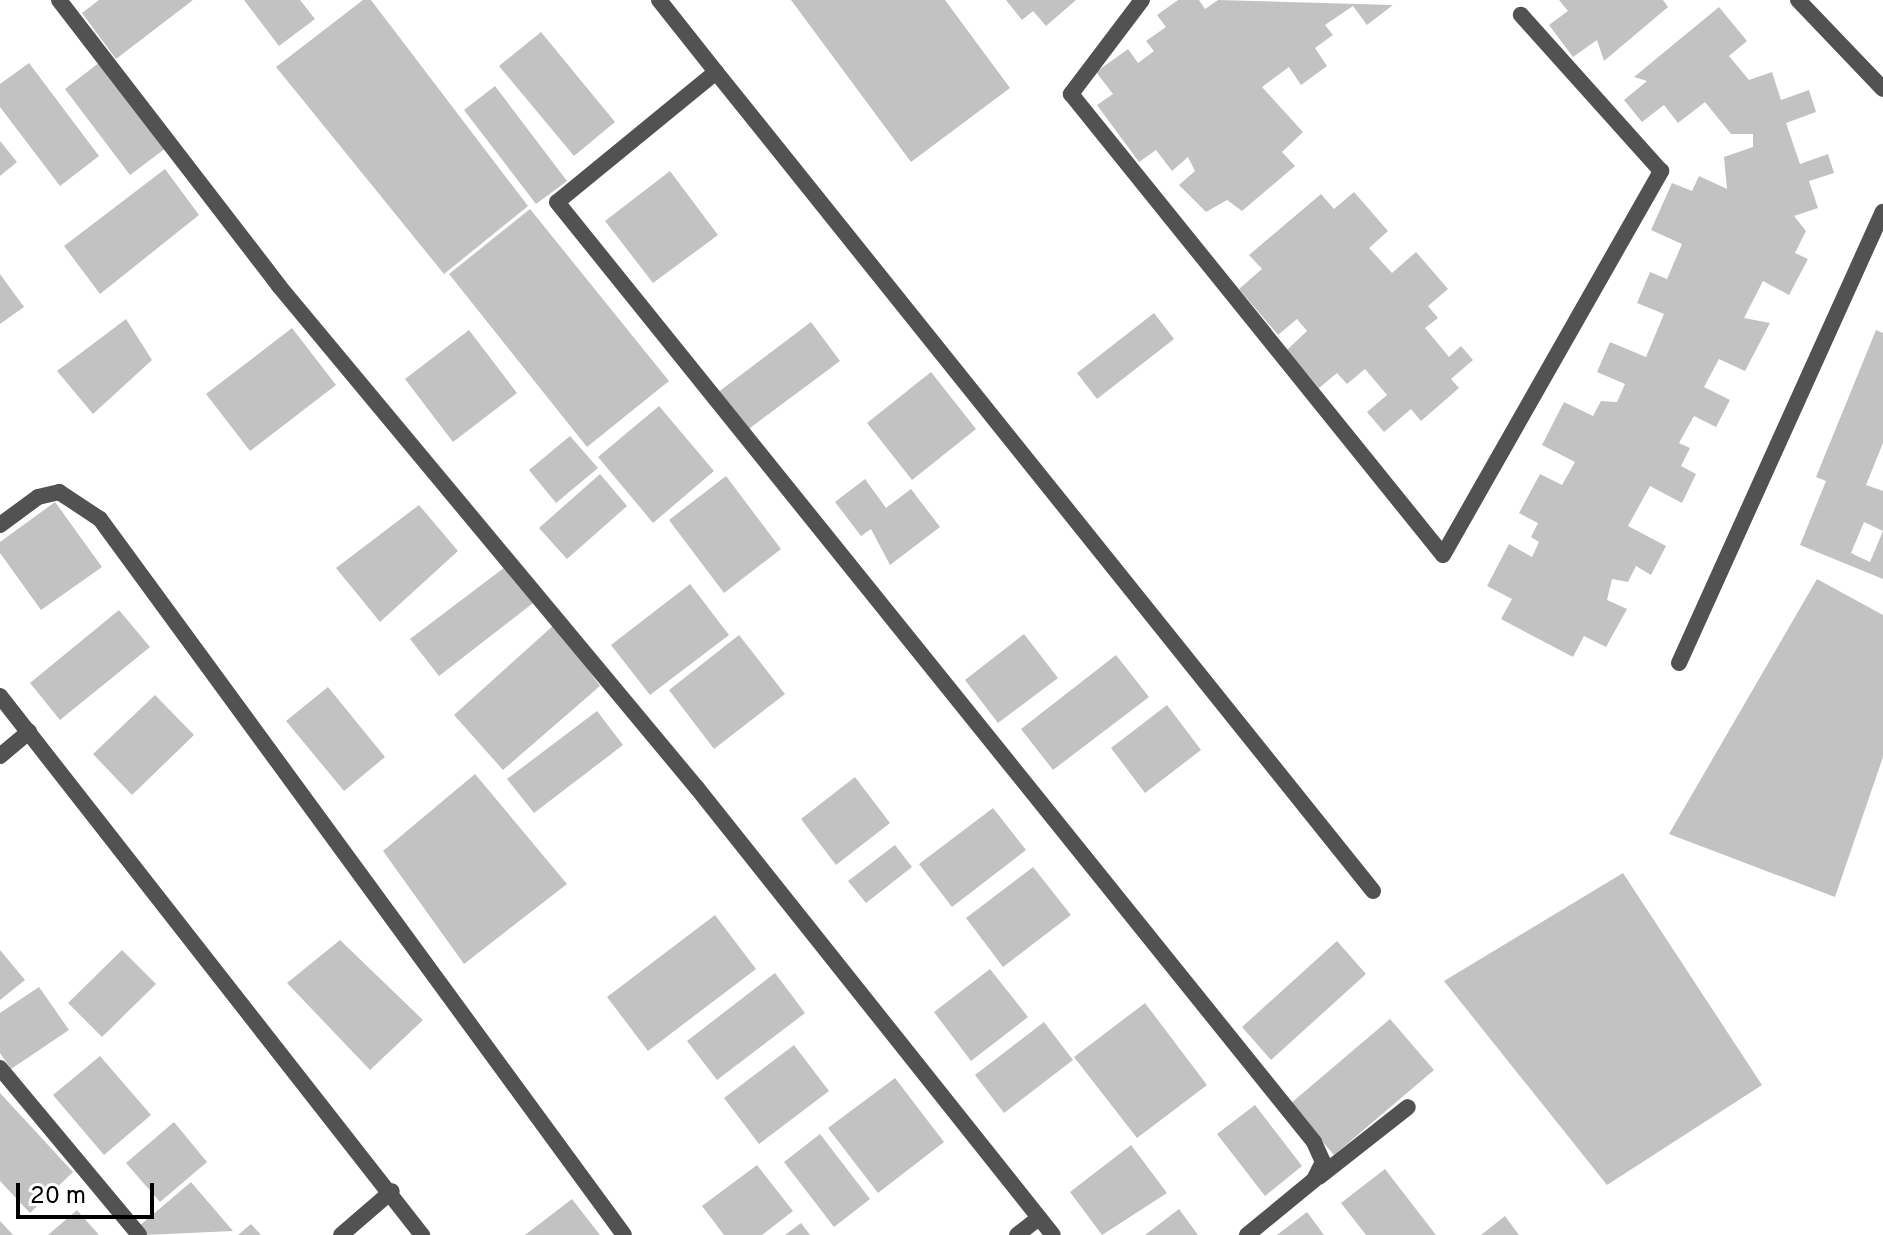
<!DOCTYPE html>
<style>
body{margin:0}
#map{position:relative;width:1883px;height:1235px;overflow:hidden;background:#fff;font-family:Overpass,sans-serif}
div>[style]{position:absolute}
.building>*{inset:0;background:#c2c2c2}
.street>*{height:16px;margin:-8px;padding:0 8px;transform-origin:8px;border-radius:8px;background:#525252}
span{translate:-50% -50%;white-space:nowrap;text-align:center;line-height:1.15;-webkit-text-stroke:6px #fff;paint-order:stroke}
.scale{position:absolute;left:16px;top:1183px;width:138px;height:36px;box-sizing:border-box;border:4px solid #000;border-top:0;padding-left:10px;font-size:24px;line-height:28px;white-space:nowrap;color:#000;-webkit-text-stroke:6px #fff;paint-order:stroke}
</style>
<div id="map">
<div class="building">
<div style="clip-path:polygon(99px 0,193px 0,116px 59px,82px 13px)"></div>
<div style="clip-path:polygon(244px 0,300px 0,315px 19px,279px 46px)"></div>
<div style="clip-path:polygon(363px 0,371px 0,528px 206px,444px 274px,276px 67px)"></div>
<div style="clip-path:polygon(791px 0,945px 0,1010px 88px,911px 162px)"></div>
<div style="clip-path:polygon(1006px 0,1076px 0,1046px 26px,1033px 11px,1022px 20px)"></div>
<div style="clip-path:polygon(1178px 0,1199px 0,1205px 9px,1218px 0,1393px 5px,1367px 25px,1353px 6px,1325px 25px,1333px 35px,1315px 48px,1327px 66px,1301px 85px,1289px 67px,1262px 87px,1303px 132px,1282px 152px,1295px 166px,1242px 211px,1227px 200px,1206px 212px,1179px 185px,1195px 171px,1188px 157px,1172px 171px,1156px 150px,1139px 162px,1097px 105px,1113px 94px,1096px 72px,1128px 49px,1138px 63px,1154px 51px,1146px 41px,1166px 27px,1157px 15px)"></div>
<div style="clip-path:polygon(1559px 0,1663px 0,1668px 7px,1604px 61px,1597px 40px,1573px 57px,1549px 25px,1568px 11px)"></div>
<div style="clip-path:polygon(1719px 7px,1747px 41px,1729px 56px,1749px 80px,1772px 72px,1781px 100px,1809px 90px,1816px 112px,1786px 123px,1800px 164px,1828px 154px,1834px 173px,1809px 181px,1818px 208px,1794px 216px,1806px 231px,1795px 253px,1808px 259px,1789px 295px,1763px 281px,1744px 318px,1770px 323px,1745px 371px,1719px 359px,1704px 387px,1730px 400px,1716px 427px,1694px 416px,1679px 443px,1690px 448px,1681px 466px,1696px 474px,1682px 503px,1650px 486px,1628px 526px,1666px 546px,1651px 575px,1636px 566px,1628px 582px,1612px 579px,1607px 600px,1627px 609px,1606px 647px,1584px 636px,1573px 657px,1501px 619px,1512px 599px,1487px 586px,1509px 544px,1532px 557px,1539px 542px,1531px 537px,1538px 523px,1519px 513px,1540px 474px,1562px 485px,1575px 462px,1542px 445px,1564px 402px,1593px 416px,1601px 401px,1617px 402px,1625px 384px,1597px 372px,1610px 342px,1646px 357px,1664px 314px,1637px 303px,1650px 272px,1667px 279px,1682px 244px,1651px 230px,1672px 183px,1692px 191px,1699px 176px,1727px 189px,1724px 157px,1753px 147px,1753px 134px,1731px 134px,1705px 102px,1678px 123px,1664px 105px,1642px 122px,1624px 100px,1647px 81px,1634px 77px)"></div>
<div style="clip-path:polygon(541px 32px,615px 122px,574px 156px,499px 66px)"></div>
<div style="clip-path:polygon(100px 62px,166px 148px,130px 175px,65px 89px)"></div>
<div style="clip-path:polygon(29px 63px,99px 156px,60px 186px,0 107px,0 84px)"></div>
<div style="clip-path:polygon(495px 86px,567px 181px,536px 204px,464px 110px)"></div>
<div style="clip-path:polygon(0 141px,17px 162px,0 176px)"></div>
<div style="clip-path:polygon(165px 169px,199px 215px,100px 294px,64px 246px)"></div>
<div style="clip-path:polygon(670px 171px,718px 235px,653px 283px,605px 221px)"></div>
<div style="clip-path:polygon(1354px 192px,1388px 231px,1369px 248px,1392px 273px,1416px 252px,1448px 289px,1428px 306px,1438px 318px,1425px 328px,1449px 357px,1461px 346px,1473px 360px,1451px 379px,1459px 388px,1421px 421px,1411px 409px,1384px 432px,1367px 412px,1387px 395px,1365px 369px,1347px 384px,1337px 373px,1319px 388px,1287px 350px,1307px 331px,1297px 319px,1278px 335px,1239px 289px,1262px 269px,1249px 255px,1321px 194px,1334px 209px)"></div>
<div style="clip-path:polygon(530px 209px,669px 381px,587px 447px,449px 274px)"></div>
<div style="clip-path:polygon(0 274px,24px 307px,0 324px)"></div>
<div style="clip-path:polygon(1154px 313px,1174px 339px,1097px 399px,1077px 373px)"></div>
<div style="clip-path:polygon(126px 319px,152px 360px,93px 414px,57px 371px)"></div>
<div style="clip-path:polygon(811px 322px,840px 361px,746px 431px,717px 393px)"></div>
<div style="clip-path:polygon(292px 328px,336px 385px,250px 451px,206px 394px)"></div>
<div style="clip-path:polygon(469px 330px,517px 393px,453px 442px,405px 379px)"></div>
<div style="clip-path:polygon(1876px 330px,1883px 333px,1883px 443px,1866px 485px,1883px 491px,1883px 531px,1864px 522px,1851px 553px,1870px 562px,1883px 531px,1883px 579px,1800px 545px,1826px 481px,1816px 477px)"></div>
<div style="clip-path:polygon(931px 372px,976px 429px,912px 480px,867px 423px)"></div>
<div style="clip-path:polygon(659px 406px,714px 471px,653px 523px,598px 457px)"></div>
<div style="clip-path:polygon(570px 436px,598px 468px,556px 503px,529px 470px)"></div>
<div style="clip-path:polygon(600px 474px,627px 506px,567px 559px,539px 528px)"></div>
<div style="clip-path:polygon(726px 476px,781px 549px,724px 593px,669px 520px)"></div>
<div style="clip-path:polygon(865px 479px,886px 508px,911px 489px,940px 527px,890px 565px,871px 529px,861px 536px,835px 502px)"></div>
<div style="clip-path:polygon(55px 502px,102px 567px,41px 610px,0 553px,0 542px)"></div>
<div style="clip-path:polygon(419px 505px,458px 551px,380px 622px,336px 568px)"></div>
<div style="clip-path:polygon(509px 564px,537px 600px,439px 676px,410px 639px)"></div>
<div style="clip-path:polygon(1817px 579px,1883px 615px,1883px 757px,1835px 897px,1669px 834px)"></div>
<div style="clip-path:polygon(690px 584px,729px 635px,650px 695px,611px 645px)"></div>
<div style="clip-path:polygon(119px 610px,150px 647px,60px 720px,30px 683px)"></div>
<div style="clip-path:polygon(555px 624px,600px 686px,503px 770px,454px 715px)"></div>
<div style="clip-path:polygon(1024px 634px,1058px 678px,998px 723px,965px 680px)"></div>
<div style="clip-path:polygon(739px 635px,785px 694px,714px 749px,669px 690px)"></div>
<div style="clip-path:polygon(1116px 655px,1149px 697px,1053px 770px,1021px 729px)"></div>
<div style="clip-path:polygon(328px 687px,385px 757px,344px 791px,286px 721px)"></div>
<div style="clip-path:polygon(155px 695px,194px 735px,132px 795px,93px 754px)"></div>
<div style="clip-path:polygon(1167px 705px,1201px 750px,1145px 793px,1111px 748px)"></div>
<div style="clip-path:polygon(597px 711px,623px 745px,534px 813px,507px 779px)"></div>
<div style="clip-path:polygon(475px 774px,567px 884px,464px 964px,383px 851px)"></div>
<div style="clip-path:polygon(855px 777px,890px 823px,836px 865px,801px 819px)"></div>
<div style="clip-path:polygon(993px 808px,1026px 850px,952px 907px,919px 864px)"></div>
<div style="clip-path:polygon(895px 845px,912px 867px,866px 903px,848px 881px)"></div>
<div style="clip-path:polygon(1033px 867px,1071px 915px,1003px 967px,966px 918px)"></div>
<div style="clip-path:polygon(1623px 873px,1762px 1085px,1607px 1185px,1444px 981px)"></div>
<div style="clip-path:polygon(715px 915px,756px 969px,648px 1051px,607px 997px)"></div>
<div style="clip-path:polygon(340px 940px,423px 1020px,370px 1070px,287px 983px)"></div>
<div style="clip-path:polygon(1337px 941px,1366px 974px,1271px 1060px,1242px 1027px)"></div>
<div style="clip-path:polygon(0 950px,25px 980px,0 1000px)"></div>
<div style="clip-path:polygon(122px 950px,156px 984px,102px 1037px,68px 1003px)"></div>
<div style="clip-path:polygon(990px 969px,1028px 1017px,971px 1061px,934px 1012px)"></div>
<div style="clip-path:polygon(775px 973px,805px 1013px,717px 1080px,687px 1041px)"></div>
<div style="clip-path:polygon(39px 987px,69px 1030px,11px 1069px,0 1053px,0 1013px)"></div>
<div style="clip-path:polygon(1145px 1003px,1207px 1085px,1137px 1138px,1074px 1057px)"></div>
<div style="clip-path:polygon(1390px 1019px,1434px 1070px,1334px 1155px,1290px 1104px)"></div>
<div style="clip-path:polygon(1044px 1022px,1073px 1060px,1004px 1113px,975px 1075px)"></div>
<div style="clip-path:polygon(794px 1045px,829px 1091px,759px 1144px,724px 1098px)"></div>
<div style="clip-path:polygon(100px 1056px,151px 1115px,104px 1155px,53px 1095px)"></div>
<div style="clip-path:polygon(895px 1078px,944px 1142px,878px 1193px,828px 1128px)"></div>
<div style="clip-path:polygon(0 1093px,73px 1172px,30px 1213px,0 1181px)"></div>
<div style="clip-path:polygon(1255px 1105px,1302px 1166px,1265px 1196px,1217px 1134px)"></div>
<div style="clip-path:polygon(174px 1122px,207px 1162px,160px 1202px,126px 1163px)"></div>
<div style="clip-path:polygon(820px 1134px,870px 1199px,834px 1227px,784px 1162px)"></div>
<div style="clip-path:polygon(1131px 1145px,1167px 1193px,1102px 1235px,1070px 1192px)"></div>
<div style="clip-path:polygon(757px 1165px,793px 1211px,762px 1235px,724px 1235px,702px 1206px)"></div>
<div style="clip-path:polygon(1385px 1169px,1436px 1235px,1366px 1235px,1341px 1203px)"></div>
<div style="clip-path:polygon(191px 1182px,233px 1231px,145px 1235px,138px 1227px)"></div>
<div style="clip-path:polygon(572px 1199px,600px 1235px,525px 1235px)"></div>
<div style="clip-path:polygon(1179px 1209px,1198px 1235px,1145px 1235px)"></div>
<div style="clip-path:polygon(77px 1210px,99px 1235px,48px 1235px)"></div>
<div style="clip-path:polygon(1307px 1212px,1324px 1235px,1277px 1235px)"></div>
<div style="clip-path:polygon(1505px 1216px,1519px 1235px,1481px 1235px)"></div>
<div style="clip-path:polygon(0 1221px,13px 1235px,0 1235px)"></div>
<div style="clip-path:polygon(801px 1223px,810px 1235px,785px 1235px)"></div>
<div style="clip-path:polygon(251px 1224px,261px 1235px,238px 1235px)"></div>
</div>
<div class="street">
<div style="left:59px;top:0;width:361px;rotate:52.4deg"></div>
<div style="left:279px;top:286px;width:653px;rotate:50.22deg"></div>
<div style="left:697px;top:788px;width:571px;rotate:51.47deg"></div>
<div style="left:659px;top:0;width:92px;rotate:51.6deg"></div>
<div style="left:716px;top:72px;width:205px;rotate:140.7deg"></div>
<div style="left:557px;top:202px;width:1207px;rotate:51.15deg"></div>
<div style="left:1314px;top:1142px;width:22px;rotate:66deg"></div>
<div style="left:1323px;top:1162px;width:20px;rotate:117deg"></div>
<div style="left:1314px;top:1180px;width:87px;rotate:140.6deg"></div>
<div style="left:1142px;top:0;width:118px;rotate:127.1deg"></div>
<div style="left:1071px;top:94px;width:592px;rotate:51.1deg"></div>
<div style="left:1443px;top:555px;width:442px;rotate:-60.4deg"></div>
<div style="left:1661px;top:171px;width:210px;rotate:-131.9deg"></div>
<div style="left:1798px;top:0;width:123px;rotate:46.3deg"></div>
<div style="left:716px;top:72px;width:1050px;rotate:51.26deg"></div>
<div style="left:0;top:525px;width:47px;rotate:-36.4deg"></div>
<div style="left:38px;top:497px;width:22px;rotate:-13deg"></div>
<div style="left:59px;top:492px;width:49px;rotate:33.4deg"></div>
<div style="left:100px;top:519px;width:887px;rotate:53.8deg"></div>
<div style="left:1679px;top:663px;width:495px;rotate:-65.7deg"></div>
<div style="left:0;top:696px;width:685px;rotate:51.94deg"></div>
<div style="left:0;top:756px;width:38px;rotate:-40deg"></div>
<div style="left:0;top:1068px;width:217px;rotate:50.2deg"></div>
<div style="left:1319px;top:1177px;width:113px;rotate:-38.2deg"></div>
<div style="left:341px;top:1235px;width:67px;rotate:-40.8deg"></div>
<div style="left:1017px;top:1235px;width:28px;rotate:-38deg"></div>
</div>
<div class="scale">20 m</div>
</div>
